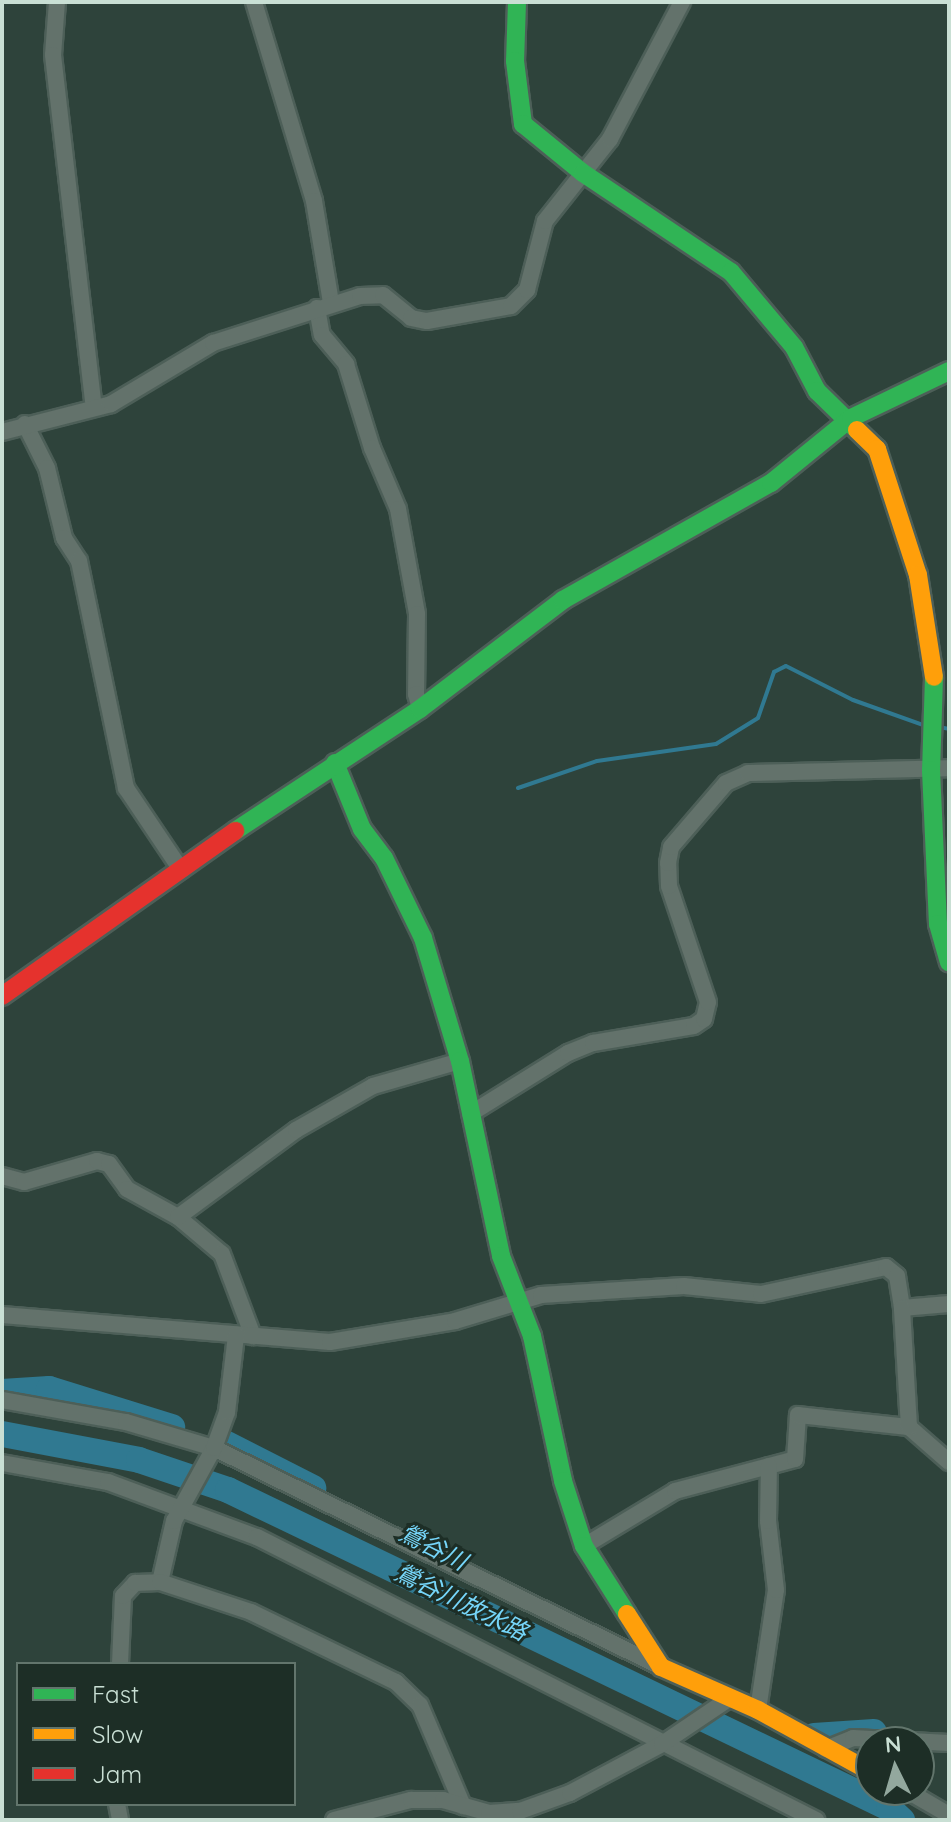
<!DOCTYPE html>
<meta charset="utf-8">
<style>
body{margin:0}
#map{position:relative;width:951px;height:1822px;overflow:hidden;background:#2e433b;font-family:Quicksand,"Noto Sans JP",sans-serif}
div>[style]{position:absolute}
.stream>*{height:4px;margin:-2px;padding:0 2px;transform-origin:2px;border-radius:2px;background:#307991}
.river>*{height:26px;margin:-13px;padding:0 13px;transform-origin:13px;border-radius:13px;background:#307991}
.roads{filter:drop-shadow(2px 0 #4d5f58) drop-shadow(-2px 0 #4d5f58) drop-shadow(0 2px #4d5f58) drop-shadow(0 -2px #4d5f58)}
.street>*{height:16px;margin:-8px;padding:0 8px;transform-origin:8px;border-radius:8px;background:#63726b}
.fast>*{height:18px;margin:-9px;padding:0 9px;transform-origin:9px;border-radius:9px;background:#30b455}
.slow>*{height:18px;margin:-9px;padding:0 9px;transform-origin:9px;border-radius:9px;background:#ff9f0a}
.jam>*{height:18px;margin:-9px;padding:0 9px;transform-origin:9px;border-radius:9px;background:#e5322d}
span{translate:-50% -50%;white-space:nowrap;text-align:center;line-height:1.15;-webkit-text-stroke:6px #1d2e26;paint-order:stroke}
.water-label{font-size:24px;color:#76d6fa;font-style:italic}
.frame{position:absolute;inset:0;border:4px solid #c9dfd4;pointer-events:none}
.legend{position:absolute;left:16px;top:1662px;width:280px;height:144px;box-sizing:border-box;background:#1d2e26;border:2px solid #62756c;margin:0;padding:10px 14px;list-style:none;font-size:24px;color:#c9dfd4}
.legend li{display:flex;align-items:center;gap:16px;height:40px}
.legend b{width:40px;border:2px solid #62756c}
.north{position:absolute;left:855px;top:1726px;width:80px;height:80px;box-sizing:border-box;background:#1d2e26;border:2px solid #62756c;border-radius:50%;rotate:355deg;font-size:22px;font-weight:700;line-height:32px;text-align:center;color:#c9dfd4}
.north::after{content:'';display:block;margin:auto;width:28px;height:36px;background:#93a89e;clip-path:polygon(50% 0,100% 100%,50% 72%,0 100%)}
</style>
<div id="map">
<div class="stream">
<div style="left:939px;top:727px;width:10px;rotate:11deg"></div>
<div style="left:518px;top:788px;width:83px;rotate:-18.9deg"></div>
<div style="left:597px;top:761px;width:120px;rotate:-8.1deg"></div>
<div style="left:716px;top:744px;width:49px;rotate:-31.8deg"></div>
<div style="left:758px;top:718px;width:49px;rotate:-70.8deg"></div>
<div style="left:774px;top:672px;width:13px;rotate:-27deg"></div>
<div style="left:786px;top:666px;width:75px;rotate:26.9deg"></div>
<div style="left:853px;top:700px;width:77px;rotate:19.6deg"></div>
</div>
<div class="river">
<div style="left:2px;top:1392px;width:47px;rotate:-3.7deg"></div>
<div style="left:49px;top:1389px;width:129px;rotate:17.2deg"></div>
<div style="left:2px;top:1434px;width:139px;rotate:10.7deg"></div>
<div style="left:139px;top:1460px;width:94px;rotate:18.6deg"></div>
<div style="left:228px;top:1490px;width:734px;rotate:25.69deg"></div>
<div style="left:889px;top:1808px;width:18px;rotate:43deg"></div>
<div style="left:227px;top:1444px;width:97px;rotate:27.1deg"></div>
<div style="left:814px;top:1736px;width:60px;rotate:-3.8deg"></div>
</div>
<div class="roads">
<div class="street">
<div style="left:57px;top:2px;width:53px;rotate:94.3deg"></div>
<div style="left:53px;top:55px;width:355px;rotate:83.4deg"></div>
<div style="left:254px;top:2px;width:208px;rotate:73.2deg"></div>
<div style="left:314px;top:201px;width:103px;rotate:80.5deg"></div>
<div style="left:317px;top:308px;width:27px;rotate:80deg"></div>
<div style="left:322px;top:335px;width:38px;rotate:50deg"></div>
<div style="left:346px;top:364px;width:88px;rotate:72.8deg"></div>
<div style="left:372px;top:448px;width:66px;rotate:66.9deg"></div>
<div style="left:398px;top:509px;width:107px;rotate:79.7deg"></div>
<div style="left:417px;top:614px;width:80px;rotate:90.7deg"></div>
<div style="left:416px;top:694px;width:16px;rotate:75deg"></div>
<div style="left:25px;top:424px;width:49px;rotate:63.4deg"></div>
<div style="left:47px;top:468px;width:72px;rotate:76.3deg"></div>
<div style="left:64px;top:538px;width:27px;rotate:57deg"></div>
<div style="left:79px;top:561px;width:232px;rotate:78.3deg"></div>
<div style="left:126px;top:788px;width:99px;rotate:56.1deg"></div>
<div style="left:2px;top:432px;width:113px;rotate:-14.4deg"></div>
<div style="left:111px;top:404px;width:119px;rotate:-30.9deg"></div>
<div style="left:213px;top:343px;width:154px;rotate:-17.7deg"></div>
<div style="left:360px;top:296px;width:23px;rotate:-2deg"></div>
<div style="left:383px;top:295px;width:36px;rotate:39deg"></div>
<div style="left:411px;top:318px;width:16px;rotate:11deg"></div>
<div style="left:427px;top:321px;width:85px;rotate:-10.1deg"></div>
<div style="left:511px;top:306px;width:23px;rotate:-45deg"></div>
<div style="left:527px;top:290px;width:71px;rotate:-75.4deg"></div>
<div style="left:545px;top:221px;width:105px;rotate:-51.6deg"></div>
<div style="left:610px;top:139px;width:155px;rotate:-62.3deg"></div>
<div style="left:470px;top:1114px;width:115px;rotate:-31.9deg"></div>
<div style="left:568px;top:1053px;width:27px;rotate:-22deg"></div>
<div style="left:593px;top:1043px;width:102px;rotate:-9.6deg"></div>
<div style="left:694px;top:1026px;width:12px;rotate:-35deg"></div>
<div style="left:704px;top:1019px;width:17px;rotate:-77deg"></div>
<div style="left:708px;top:1002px;width:122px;rotate:-108.6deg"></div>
<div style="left:669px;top:886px;width:23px;rotate:-92deg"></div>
<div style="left:668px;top:863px;width:16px;rotate:-79deg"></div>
<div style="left:671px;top:847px;width:84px;rotate:-49.3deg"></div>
<div style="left:726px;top:783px;width:24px;rotate:-24deg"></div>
<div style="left:748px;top:773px;width:201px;rotate:-1.4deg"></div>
<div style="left:2px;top:1176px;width:23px;rotate:15deg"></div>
<div style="left:24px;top:1182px;width:76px;rotate:-16deg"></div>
<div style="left:97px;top:1161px;width:12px;rotate:14deg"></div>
<div style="left:109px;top:1164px;width:31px;rotate:54deg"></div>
<div style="left:127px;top:1189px;width:58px;rotate:28.8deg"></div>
<div style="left:178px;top:1217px;width:57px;rotate:40.1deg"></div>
<div style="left:222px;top:1254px;width:88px;rotate:69.3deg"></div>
<div style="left:178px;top:1217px;width:147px;rotate:-36.4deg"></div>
<div style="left:296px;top:1130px;width:89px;rotate:-29.7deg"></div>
<div style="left:373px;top:1086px;width:91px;rotate:-16deg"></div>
<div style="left:2px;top:1315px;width:329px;rotate:4.7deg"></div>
<div style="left:330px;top:1342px;width:127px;rotate:-9.5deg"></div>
<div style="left:455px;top:1321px;width:90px;rotate:-16.8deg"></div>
<div style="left:541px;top:1295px;width:143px;rotate:-3.6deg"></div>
<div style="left:684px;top:1286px;width:77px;rotate:5.9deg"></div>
<div style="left:761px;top:1294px;width:128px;rotate:-12.2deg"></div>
<div style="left:886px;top:1267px;width:14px;rotate:39deg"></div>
<div style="left:897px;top:1276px;width:32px;rotate:81deg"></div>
<div style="left:902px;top:1308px;width:47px;rotate:-4.9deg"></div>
<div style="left:2px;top:1400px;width:126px;rotate:10.1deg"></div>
<div style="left:126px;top:1422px;width:92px;rotate:16.5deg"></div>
<div style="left:214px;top:1448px;width:498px;rotate:26.1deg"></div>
<div style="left:909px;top:1427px;width:53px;rotate:41.2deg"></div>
<div style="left:2px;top:1463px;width:108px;rotate:10.2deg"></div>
<div style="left:108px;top:1482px;width:159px;rotate:20.3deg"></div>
<div style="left:257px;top:1537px;width:627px;rotate:26.85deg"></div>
<div style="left:584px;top:1546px;width:106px;rotate:-31.1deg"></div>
<div style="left:675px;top:1491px;width:124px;rotate:-14.9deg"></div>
<div style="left:795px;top:1459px;width:44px;rotate:-86.1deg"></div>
<div style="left:798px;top:1415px;width:112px;rotate:6.2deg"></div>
<div style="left:909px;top:1427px;width:119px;rotate:-93.4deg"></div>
<div style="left:160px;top:1582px;width:63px;rotate:-77.1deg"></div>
<div style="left:174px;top:1521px;width:83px;rotate:-61.3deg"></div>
<div style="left:214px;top:1448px;width:38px;rotate:-70deg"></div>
<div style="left:227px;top:1412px;width:78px;rotate:-83.3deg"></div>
<div style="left:120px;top:1664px;width:68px;rotate:-87.5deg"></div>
<div style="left:123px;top:1596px;width:18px;rotate:-47deg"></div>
<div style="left:135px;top:1583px;width:25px;rotate:-2deg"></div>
<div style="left:160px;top:1582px;width:96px;rotate:18.2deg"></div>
<div style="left:251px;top:1612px;width:161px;rotate:25.8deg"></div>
<div style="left:396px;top:1682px;width:33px;rotate:44deg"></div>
<div style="left:420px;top:1705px;width:110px;rotate:66.9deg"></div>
<div style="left:758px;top:1710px;width:121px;rotate:-81.5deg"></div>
<div style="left:776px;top:1590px;width:69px;rotate:-96.6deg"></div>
<div style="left:768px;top:1521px;width:55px;rotate:-89deg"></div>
<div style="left:826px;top:1749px;width:29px;rotate:-22deg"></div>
<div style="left:853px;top:1738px;width:96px;rotate:3deg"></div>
<div style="left:906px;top:1790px;width:50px;rotate:30.2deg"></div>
<div style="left:117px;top:1804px;width:16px;rotate:79deg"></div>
<div style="left:334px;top:1820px;width:80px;rotate:-14.6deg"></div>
<div style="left:411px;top:1800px;width:32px"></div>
<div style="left:443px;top:1800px;width:48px;rotate:15.8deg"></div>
<div style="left:489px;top:1813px;width:31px;rotate:-4deg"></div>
<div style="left:520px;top:1811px;width:53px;rotate:-19.8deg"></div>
<div style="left:570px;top:1793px;width:104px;rotate:-28deg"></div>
<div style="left:662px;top:1744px;width:82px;rotate:-34.1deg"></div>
</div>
<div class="fast">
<div style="left:517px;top:2px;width:59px;rotate:91.9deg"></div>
<div style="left:515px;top:61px;width:64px;rotate:82.8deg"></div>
<div style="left:523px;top:124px;width:77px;rotate:39.2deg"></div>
<div style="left:583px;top:173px;width:178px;rotate:33.8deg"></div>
<div style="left:731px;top:272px;width:98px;rotate:50deg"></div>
<div style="left:794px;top:347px;width:50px;rotate:62.4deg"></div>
<div style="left:817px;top:391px;width:56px;rotate:44.3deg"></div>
<div style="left:934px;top:677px;width:93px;rotate:91.8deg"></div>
<div style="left:931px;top:770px;width:154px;rotate:87.4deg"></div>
<div style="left:938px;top:924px;width:40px;rotate:74deg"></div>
<div style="left:335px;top:763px;width:71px;rotate:67.8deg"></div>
<div style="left:362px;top:829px;width:36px;rotate:53deg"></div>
<div style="left:384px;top:858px;width:89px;rotate:64deg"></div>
<div style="left:423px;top:938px;width:128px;rotate:73.3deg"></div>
<div style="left:460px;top:1061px;width:199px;rotate:78.1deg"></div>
<div style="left:501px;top:1256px;width:86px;rotate:68.8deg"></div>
<div style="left:532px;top:1336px;width:148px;rotate:77.9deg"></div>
<div style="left:563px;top:1481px;width:68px;rotate:72.1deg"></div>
<div style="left:584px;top:1546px;width:80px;rotate:57.7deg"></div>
<div style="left:235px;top:831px;width:222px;rotate:-33.4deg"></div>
<div style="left:420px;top:709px;width:180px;rotate:-37.3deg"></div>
<div style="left:563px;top:600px;width:239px;rotate:-29.4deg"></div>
<div style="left:771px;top:483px;width:103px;rotate:-39.1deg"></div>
<div style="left:851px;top:418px;width:109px;rotate:-25.6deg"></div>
</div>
<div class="slow">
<div style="left:857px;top:430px;width:28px;rotate:44deg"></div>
<div style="left:877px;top:449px;width:133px;rotate:72deg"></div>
<div style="left:918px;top:575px;width:103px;rotate:81.1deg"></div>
<div style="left:627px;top:1614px;width:63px;rotate:57.3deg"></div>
<div style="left:661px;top:1667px;width:106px;rotate:23.9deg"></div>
<div style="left:758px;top:1710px;width:129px;rotate:28.8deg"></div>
</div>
<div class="jam">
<div style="left:2px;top:996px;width:286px;rotate:-35.3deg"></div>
</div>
</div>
<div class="water-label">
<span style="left:433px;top:1547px;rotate:27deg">鶯谷川</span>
<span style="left:461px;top:1602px;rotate:26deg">鶯谷川放水路</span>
</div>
<div class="frame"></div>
<ul class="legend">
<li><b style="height:10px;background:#30b455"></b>Fast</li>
<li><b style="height:10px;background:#ff9f0a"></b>Slow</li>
<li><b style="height:10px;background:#e5322d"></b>Jam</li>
</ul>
<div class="north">N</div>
</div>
